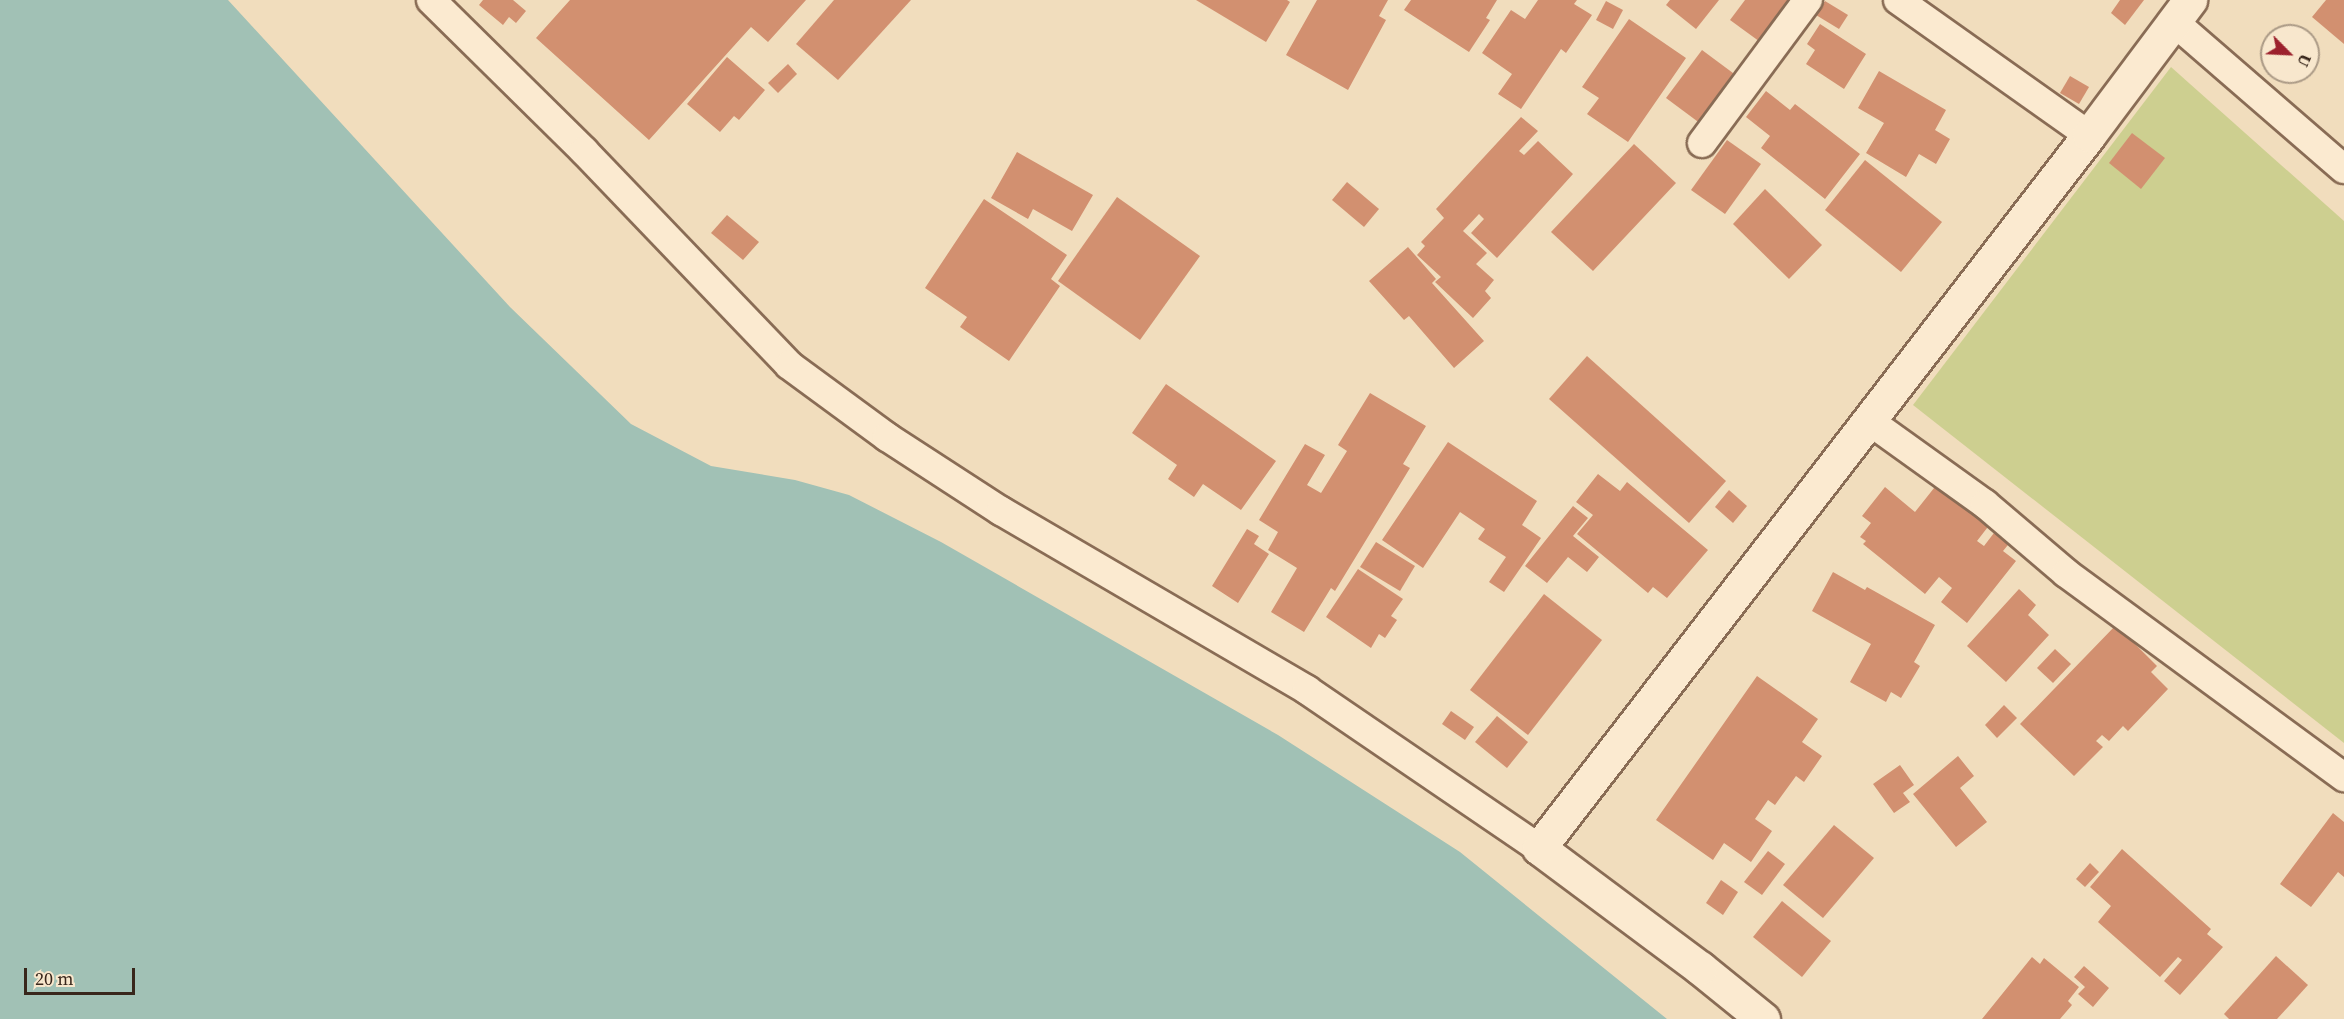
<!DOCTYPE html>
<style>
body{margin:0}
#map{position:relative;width:2344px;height:1019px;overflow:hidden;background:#f1ddbd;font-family:"Source Serif 4",serif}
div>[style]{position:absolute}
.green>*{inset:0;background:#cdcf90}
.water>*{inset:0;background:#a1c1b5}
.building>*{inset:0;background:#d29070}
.roads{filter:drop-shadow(2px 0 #896c55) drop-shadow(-2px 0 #896c55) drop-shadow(0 2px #896c55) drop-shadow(0 -2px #896c55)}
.minor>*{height:28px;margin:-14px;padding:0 14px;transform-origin:14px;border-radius:14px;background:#fbead0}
.tertiary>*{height:33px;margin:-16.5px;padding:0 16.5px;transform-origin:16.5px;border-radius:16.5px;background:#fbead0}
span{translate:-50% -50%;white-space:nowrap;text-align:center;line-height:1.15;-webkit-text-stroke:4.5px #f8e7cd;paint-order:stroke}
.north{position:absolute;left:2260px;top:24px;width:60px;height:60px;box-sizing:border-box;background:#f8e7cd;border:2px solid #ab9a86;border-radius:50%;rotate:114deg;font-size:16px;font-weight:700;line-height:24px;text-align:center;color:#38261b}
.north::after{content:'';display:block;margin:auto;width:21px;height:27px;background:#9c212d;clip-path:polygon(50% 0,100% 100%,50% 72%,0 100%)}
.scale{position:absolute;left:24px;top:968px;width:111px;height:27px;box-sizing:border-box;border:3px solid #38261b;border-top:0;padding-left:8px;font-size:18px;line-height:21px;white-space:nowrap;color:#38261b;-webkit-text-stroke:4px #f8e7cd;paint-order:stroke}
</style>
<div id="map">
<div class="green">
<div style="clip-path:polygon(2171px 67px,2344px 221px,2344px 743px,1913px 405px)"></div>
</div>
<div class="water">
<div style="clip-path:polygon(0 0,228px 0,510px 307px,631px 424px,711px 466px,795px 480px,849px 495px,941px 542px,1278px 735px,1460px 852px,1667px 1019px,0 1019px)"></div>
</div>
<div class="building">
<div style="clip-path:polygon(483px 0,513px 0,526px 11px,516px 23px,509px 17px,503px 25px,479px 5px)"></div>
<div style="clip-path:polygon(570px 0,806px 0,768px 42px,751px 27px,649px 140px,536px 38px)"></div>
<div style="clip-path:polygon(834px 0,911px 0,838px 80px,796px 44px)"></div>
<div style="clip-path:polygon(1196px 0,1287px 0,1290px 2px,1266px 42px)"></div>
<div style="clip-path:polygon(1317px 0,1388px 0,1379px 16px,1386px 20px,1348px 90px,1286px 55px)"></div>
<div style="clip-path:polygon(1411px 0,1497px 0,1486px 18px,1490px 20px,1469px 52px,1404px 10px)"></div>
<div style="clip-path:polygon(1538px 0,1577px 0,1574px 4px,1592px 15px,1566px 53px,1561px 49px,1521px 109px,1498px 94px,1512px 74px,1482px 53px,1511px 10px,1525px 19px)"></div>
<div style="clip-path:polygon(1670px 0,1719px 0,1696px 29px,1666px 5px)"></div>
<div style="clip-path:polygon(1745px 0,1800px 0,1767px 47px,1730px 20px)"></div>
<div style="clip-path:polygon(2120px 0,2144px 0,2125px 25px,2111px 13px)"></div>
<div style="clip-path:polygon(2326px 0,2344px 0,2344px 44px,2312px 17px)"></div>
<div style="clip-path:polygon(1606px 1px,1623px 10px,1613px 29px,1596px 20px)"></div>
<div style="clip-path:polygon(1825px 1px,1848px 15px,1839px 29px,1816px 15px)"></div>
<div style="clip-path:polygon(1629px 19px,1686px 58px,1628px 142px,1587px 114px,1599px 98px,1582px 87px)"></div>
<div style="clip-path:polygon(1820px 24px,1866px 54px,1844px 89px,1806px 64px,1815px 50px,1807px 44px)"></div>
<div style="clip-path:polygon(1702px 50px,1737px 76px,1701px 124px,1666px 98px)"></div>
<div style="clip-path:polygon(727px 57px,765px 90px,739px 120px,734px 116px,720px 132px,687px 104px)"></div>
<div style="clip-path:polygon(788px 64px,797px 74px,778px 93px,768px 83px)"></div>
<div style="clip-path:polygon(1879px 71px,1946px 110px,1935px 130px,1950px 139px,1936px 164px,1919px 154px,1906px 177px,1866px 153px,1884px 123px,1858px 108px)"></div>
<div style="clip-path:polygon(2070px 76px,2089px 87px,2079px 104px,2060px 93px)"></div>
<div style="clip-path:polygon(1766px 91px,1790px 110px,1795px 104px,1860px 154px,1825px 199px,1761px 148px,1770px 136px,1746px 117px)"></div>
<div style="clip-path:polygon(1521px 117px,1538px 131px,1519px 151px,1524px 155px,1538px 141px,1573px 174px,1497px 258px,1471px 233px,1484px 219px,1479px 214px,1463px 231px,1487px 253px,1476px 264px,1494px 280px,1485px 291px,1491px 298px,1473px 318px,1435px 282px,1441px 277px,1417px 255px,1425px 246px,1421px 242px,1444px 218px,1436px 209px)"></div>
<div style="clip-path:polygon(2132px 133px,2165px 158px,2141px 189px,2109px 163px)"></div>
<div style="clip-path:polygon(1727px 140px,1761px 164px,1725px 214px,1691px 190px)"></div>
<div style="clip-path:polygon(1634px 144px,1676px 183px,1593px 271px,1551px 232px)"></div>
<div style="clip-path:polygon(1017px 152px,1093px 195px,1072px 231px,1033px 209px,1028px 219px,991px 198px)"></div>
<div style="clip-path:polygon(1865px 160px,1942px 222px,1901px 272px,1825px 210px)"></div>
<div style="clip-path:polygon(1347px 182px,1379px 209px,1364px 227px,1332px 200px)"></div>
<div style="clip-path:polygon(1765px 189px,1822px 245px,1789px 279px,1733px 224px)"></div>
<div style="clip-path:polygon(1117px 197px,1200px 256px,1140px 340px,1058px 281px)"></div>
<div style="clip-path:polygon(984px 199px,1067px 255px,1051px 279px,1060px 286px,1009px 361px,960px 327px,967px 317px,925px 288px)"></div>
<div style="clip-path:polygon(727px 215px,759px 242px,743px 260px,711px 233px)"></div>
<div style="clip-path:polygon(1408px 247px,1436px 279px,1432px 283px,1484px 341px,1454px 368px,1409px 316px,1404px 320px,1369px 281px)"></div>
<div style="clip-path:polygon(1587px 356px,1726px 481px,1689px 523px,1549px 399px)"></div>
<div style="clip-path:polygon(1166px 384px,1276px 461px,1241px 510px,1203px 484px,1194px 497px,1168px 479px,1177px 465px,1132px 433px)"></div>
<div style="clip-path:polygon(1370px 393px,1426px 426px,1403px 464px,1410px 468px,1335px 591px,1331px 588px,1304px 632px,1271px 612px,1297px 568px,1268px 550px,1278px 532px,1259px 520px,1305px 444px,1325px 455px,1307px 485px,1321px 493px,1347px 451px,1338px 445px)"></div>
<div style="clip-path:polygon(1448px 442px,1537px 501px,1522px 525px,1541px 538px,1504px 592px,1489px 582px,1506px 557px,1478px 539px,1485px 529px,1460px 512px,1423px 568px,1382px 540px)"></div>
<div style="clip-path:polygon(1598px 474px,1620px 491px,1627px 482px,1708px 550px,1667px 598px,1653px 587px,1648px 593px,1577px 534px,1593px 515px,1576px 502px)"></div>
<div style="clip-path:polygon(1942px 478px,1994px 519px,1977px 541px,1984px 546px,1997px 529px,2012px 540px,2003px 551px,2016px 561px,1967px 623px,1941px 602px,1952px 588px,1939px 577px,1925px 594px,1863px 544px,1866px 541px,1860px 537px,1871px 523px,1862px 516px,1885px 487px,1915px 512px)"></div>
<div style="clip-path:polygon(1729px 490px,1747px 506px,1733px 523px,1715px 507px)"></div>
<div style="clip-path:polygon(1573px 506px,1588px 518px,1573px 536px,1599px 557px,1587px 572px,1568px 557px,1547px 583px,1525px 566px)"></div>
<div style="clip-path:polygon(1247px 529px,1259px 536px,1254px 544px,1269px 554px,1238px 603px,1212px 586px)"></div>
<div style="clip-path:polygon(1376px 542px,1415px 566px,1400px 591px,1360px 567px)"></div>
<div style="clip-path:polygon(1358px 569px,1403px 599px,1391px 616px,1397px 620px,1385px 638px,1379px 634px,1371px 648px,1326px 617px)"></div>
<div style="clip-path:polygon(1833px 572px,1865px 590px,1867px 587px,1935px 625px,1914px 662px,1920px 666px,1901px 698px,1891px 692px,1886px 702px,1850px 682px,1871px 644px,1812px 611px)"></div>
<div style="clip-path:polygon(2019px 589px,2036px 605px,2028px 615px,2049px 635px,2006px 682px,1967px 646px)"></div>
<div style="clip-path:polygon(1544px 594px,1602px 640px,1528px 735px,1470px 690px)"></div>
<div style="clip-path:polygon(2116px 625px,2157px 666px,2151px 672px,2168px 689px,2128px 731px,2123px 726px,2109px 741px,2102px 735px,2096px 741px,2103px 747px,2074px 776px,2020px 724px)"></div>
<div style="clip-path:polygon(2055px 649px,2071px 664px,2053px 683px,2037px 668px)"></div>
<div style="clip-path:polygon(1757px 676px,1818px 719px,1802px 742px,1822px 756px,1804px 782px,1796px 776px,1775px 805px,1768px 800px,1755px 819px,1772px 831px,1751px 862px,1724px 843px,1713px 860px,1656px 820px)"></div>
<div style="clip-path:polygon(2004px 705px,2017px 718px,1997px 738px,1985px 725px)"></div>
<div style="clip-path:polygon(1451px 711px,1474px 727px,1465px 740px,1442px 724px)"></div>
<div style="clip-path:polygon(1497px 716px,1528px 742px,1507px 768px,1475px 742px)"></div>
<div style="clip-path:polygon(1958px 756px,1974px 776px,1960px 788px,1987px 822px,1956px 847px,1913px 794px)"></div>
<div style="clip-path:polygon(1900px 765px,1914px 785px,1903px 793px,1910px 802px,1894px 813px,1873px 784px)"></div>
<div style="clip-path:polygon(2333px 813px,2344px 822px,2344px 877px,2338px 872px,2311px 907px,2280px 884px)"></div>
<div style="clip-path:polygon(1834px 825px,1874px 858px,1823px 918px,1783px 885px)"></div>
<div style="clip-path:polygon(2122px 849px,2211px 929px,2207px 934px,2223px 947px,2180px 995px,2164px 981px,2182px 960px,2178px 957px,2160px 977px,2098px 922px,2111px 906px,2090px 887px)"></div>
<div style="clip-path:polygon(1768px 851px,1785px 864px,1762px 895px,1744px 882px)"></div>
<div style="clip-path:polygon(2090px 863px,2099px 872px,2085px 887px,2076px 879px)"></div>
<div style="clip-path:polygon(1721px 880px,1738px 892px,1723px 915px,1706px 903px)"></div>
<div style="clip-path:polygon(1782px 901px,1831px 941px,1802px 977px,1753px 937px)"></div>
<div style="clip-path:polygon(2276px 956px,2308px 985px,2277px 1019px,2229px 1019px,2224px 1014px)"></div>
<div style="clip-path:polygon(2032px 957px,2040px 964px,2044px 958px,2079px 987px,2068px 1001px,2072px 1005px,2060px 1019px,1982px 1019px)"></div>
<div style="clip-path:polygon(2084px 966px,2109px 988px,2093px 1007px,2078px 994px,2085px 987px,2074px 977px)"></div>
</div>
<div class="roads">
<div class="minor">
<div style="left:431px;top:0;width:215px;rotate:44.6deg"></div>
<div style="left:584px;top:151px;width:296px;rotate:46.2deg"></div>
<div style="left:789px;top:365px;width:122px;rotate:36.3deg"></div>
<div style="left:887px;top:437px;width:136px;rotate:33deg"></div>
<div style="left:1001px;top:511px;width:355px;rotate:30.3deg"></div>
<div style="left:1307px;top:690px;width:281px;rotate:34.3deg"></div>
<div style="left:1898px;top:0;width:234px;rotate:35.3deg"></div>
<div style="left:2173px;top:21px;width:226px;rotate:40.9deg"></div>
<div style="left:1702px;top:143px;width:178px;rotate:-53.5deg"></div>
<div style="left:1868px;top:420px;width:144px;rotate:35.7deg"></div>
<div style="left:1985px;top:504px;width:106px;rotate:40.4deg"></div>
<div style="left:2066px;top:573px;width:345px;rotate:36.3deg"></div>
</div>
<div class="tertiary">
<div style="left:1763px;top:1019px;width:81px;rotate:-141deg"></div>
<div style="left:1700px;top:968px;width:201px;rotate:-143.3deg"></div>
<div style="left:1539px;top:848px;width:900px;rotate:-52.35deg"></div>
<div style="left:2089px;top:135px;width:169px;rotate:-53.2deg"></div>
</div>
</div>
<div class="north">U</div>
<div class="scale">20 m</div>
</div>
